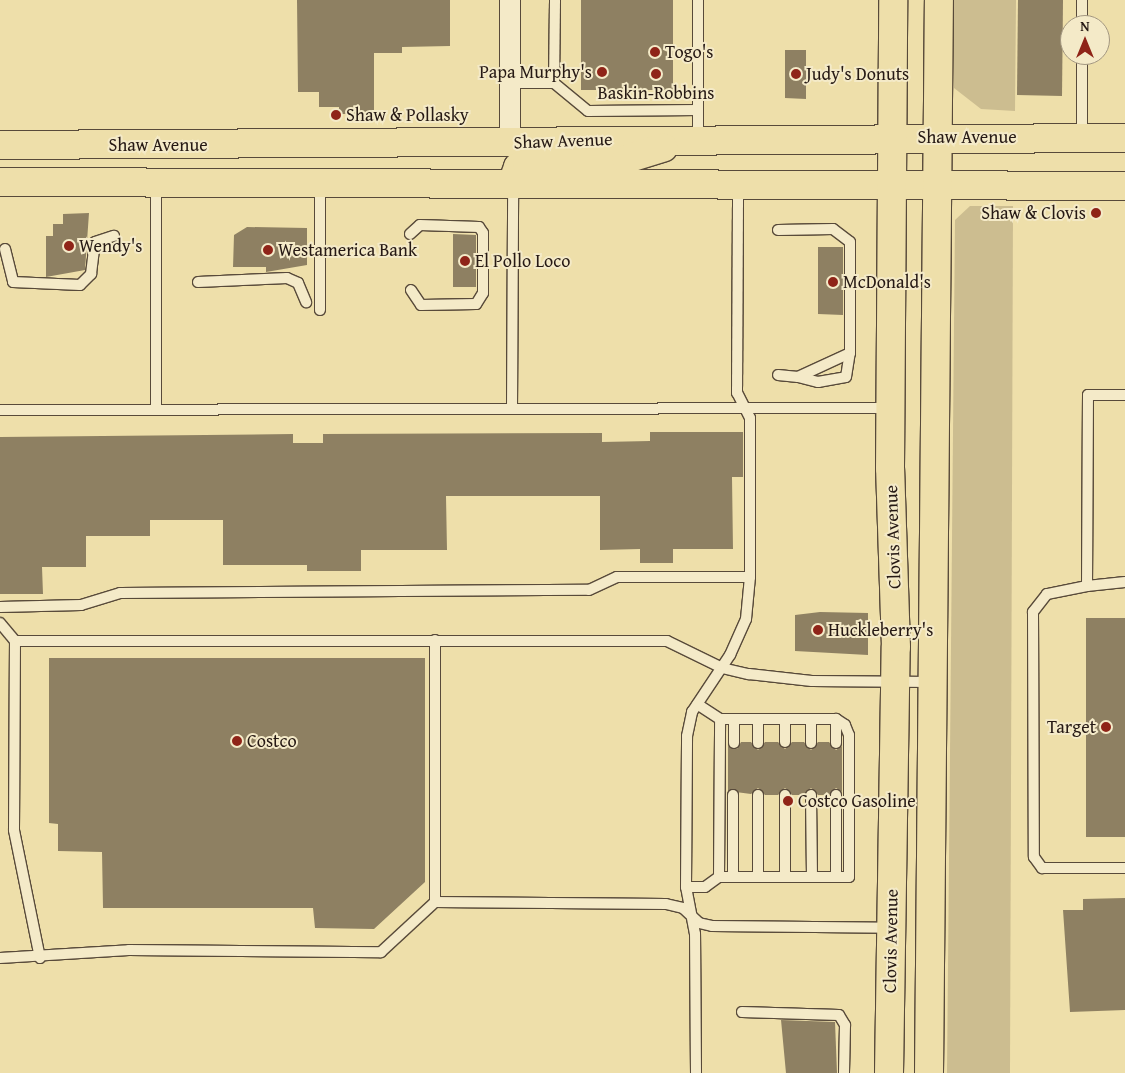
<!DOCTYPE html>
<style>
body{margin:0}
#map{position:relative;width:1125px;height:1073px;overflow:hidden;background:#eedfaa;font-family:"Gentium Book Plus",serif}
div>[style]{position:absolute}
.green>*{inset:0;background:#ccbd90}
.building>*{inset:0;background:#8e8062}
.roads{filter:drop-shadow(1px 0 #584a3a) drop-shadow(-1px 0 #584a3a) drop-shadow(0 1px #584a3a) drop-shadow(0 -1px #584a3a)}
.lane>*{height:10px;margin:-5px;padding:0 5px;transform-origin:5px;border-radius:5px;background:#f4eac8}
.street>*{height:20px;margin:-10px;padding:0 10px;transform-origin:10px;border-radius:10px;background:#f4eac8}
.primary>*{height:28px;margin:-14px;padding:0 14px;transform-origin:14px;border-radius:14px;background:#eedfaa}
.dots>*{width:14px;height:14px;translate:-50% -50%;box-sizing:border-box;border:2px solid #f4eac8;border-radius:50%}
span{translate:-50% -50%;white-space:nowrap;text-align:center;line-height:1.15;-webkit-text-stroke:4px #f4eac8;paint-order:stroke}
.poi-label{font-size:18px;color:#261914}
.left{translate:0 -50%;text-align:left}
.right{translate:-100% -50%;text-align:right}
.street-label{font-size:18px;color:#261914}
.north{position:absolute;left:1060px;top:15px;width:50px;height:50px;box-sizing:border-box;background:#f4eac8;border:1px solid #a29680;border-radius:50%;rotate:0deg;font-size:14px;font-weight:700;line-height:20px;text-align:center;color:#261914}
.north::after{content:'';display:block;margin:auto;width:18px;height:22px;background:#8f2418;clip-path:polygon(50% 0,100% 100%,50% 72%,0 100%)}
</style>
<div id="map">
<div class="green">
<div style="clip-path:polygon(954px 0,1016px 0,1015px 111px,981px 109px,954px 88px)"></div>
<div style="clip-path:polygon(970px 206px,1013px 206px,1010px 1073px,947px 1073px,955px 220px)"></div>
</div>
<div class="building">
<div style="clip-path:polygon(297px 0,450px 0,450px 46px,402px 47px,402px 53px,374px 53px,374px 114px,339px 114px,339px 107px,319px 107px,319px 92px,298px 92px)"></div>
<div style="clip-path:polygon(581px 0,673px 0,673px 90px,581px 90px)"></div>
<div style="clip-path:polygon(1018px 0,1063px 0,1062px 96px,1017px 95px)"></div>
<div style="clip-path:polygon(785px 50px,806px 50px,806px 99px,785px 98px)"></div>
<div style="clip-path:polygon(89px 213px,85px 270px,46px 277px,46px 236px,53px 236px,53px 224px,63px 224px,63px 214px)"></div>
<div style="clip-path:polygon(247px 227px,307px 228px,307px 265px,266px 272px,266px 267px,233px 267px,234px 235px)"></div>
<div style="clip-path:polygon(453px 234px,476px 235px,476px 287px,453px 287px)"></div>
<div style="clip-path:polygon(818px 247px,843px 247px,843px 315px,818px 314px)"></div>
<div style="clip-path:polygon(650px 432px,743px 432px,743px 477px,732px 477px,733px 549px,673px 549px,673px 563px,640px 563px,640px 549px,600px 550px,600px 496px,446px 496px,447px 550px,361px 550px,361px 571px,307px 571px,307px 565px,223px 565px,223px 520px,150px 520px,150px 536px,86px 536px,86px 567px,42px 567px,43px 594px,0 594px,0 437px,293px 434px,293px 443px,323px 443px,323px 434px,602px 433px,602px 442px,650px 441px)"></div>
<div style="clip-path:polygon(820px 612px,868px 613px,868px 655px,795px 651px,795px 615px)"></div>
<div style="clip-path:polygon(1086px 618px,1125px 618px,1125px 837px,1086px 837px)"></div>
<div style="clip-path:polygon(49px 658px,425px 658px,425px 882px,374px 929px,315px 928px,313px 908px,103px 908px,102px 852px,58px 851px,58px 824px,49px 823px)"></div>
<div style="clip-path:polygon(741px 742px,751px 742px,758px 750px,765px 742px,778px 742px,785px 749px,792px 742px,804px 742px,811px 750px,818px 742px,829px 742px,836px 750px,842px 746px,842px 792px,836px 788px,829px 795px,818px 795px,811px 788px,804px 795px,792px 795px,785px 788px,778px 795px,765px 795px,758px 788px,751px 794px,728px 791px,728px 746px,737px 749px)"></div>
<div style="clip-path:polygon(1125px 898px,1125px 1010px,1070px 1012px,1063px 910px,1083px 910px,1083px 899px)"></div>
<div style="clip-path:polygon(781px 1020px,835px 1022px,837px 1073px,786px 1073px)"></div>
</div>
<div class="roads">
<div class="lane">
<div style="left:698px;top:0;width:137px;rotate:90deg"></div>
<div style="left:1082px;top:25px;width:25px;rotate:-90deg"></div>
<div style="left:510px;top:83px;width:44px"></div>
<div style="left:554px;top:83px;width:44px;rotate:39.5deg"></div>
<div style="left:588px;top:111px;width:110px;rotate:-0.5deg"></div>
<div style="left:554px;top:83px;width:83px;rotate:-89.3deg"></div>
<div style="left:1082px;top:136px;width:81px;rotate:-90deg"></div>
<div style="left:156px;top:183px;width:226px;rotate:90deg"></div>
<div style="left:778px;top:230px;width:55px;rotate:-1deg"></div>
<div style="left:833px;top:229px;width:21px;rotate:37deg"></div>
<div style="left:850px;top:242px;width:111px;rotate:90deg"></div>
<div style="left:850px;top:353px;width:57px;rotate:155.2deg"></div>
<div style="left:798px;top:377px;width:20px;rotate:-174deg"></div>
<div style="left:410px;top:234px;width:13px;rotate:-42deg"></div>
<div style="left:420px;top:225px;width:59px;rotate:1.9deg"></div>
<div style="left:479px;top:227px;width:7px;rotate:56deg"></div>
<div style="left:483px;top:233px;width:60px;rotate:90deg"></div>
<div style="left:483px;top:293px;width:13px;rotate:122deg"></div>
<div style="left:476px;top:304px;width:55px;rotate:179deg"></div>
<div style="left:421px;top:305px;width:18px;rotate:-124deg"></div>
<div style="left:5px;top:249px;width:34px;rotate:76deg"></div>
<div style="left:13px;top:282px;width:67px;rotate:2.6deg"></div>
<div style="left:80px;top:285px;width:16px;rotate:-45deg"></div>
<div style="left:91px;top:274px;width:32px;rotate:-83deg"></div>
<div style="left:95px;top:242px;width:20px;rotate:-18deg"></div>
<div style="left:198px;top:282px;width:89px;rotate:-2.6deg"></div>
<div style="left:287px;top:278px;width:12px;rotate:24deg"></div>
<div style="left:298px;top:283px;width:21px;rotate:67deg"></div>
<div style="left:320px;top:310px;width:126px;rotate:-90deg"></div>
<div style="left:798px;top:377px;width:21px;rotate:14deg"></div>
<div style="left:818px;top:382px;width:28px;rotate:-10deg"></div>
<div style="left:846px;top:377px;width:24px;rotate:-81deg"></div>
<div style="left:1125px;top:395px;width:37px;rotate:180deg"></div>
<div style="left:1088px;top:395px;width:191px;rotate:90.3deg"></div>
<div style="left:1087px;top:586px;width:38px;rotate:-6deg"></div>
<div style="left:512px;top:409px;width:225px;rotate:-89.7deg"></div>
<div style="left:0;top:410px;width:889px;rotate:-0.13deg"></div>
<div style="left:1087px;top:586px;width:41px;rotate:168.7deg"></div>
<div style="left:1047px;top:594px;width:23px;rotate:128deg"></div>
<div style="left:1033px;top:612px;width:245px;rotate:89.8deg"></div>
<div style="left:1034px;top:857px;width:14px;rotate:54deg"></div>
<div style="left:1042px;top:868px;width:83px"></div>
<div style="left:0;top:607px;width:81px;rotate:-1.4deg"></div>
<div style="left:81px;top:605px;width:41px;rotate:-17.1deg"></div>
<div style="left:120px;top:593px;width:469px;rotate:-0.4deg"></div>
<div style="left:589px;top:590px;width:31px;rotate:-25deg"></div>
<div style="left:617px;top:577px;width:133px"></div>
<div style="left:0;top:623px;width:23px;rotate:50deg"></div>
<div style="left:758px;top:719px;width:24px;rotate:90deg"></div>
<div style="left:785px;top:719px;width:23px;rotate:90deg"></div>
<div style="left:811px;top:719px;width:24px;rotate:90deg"></div>
<div style="left:836px;top:719px;width:24px;rotate:90deg"></div>
<div style="left:734px;top:743px;width:24px;rotate:-90deg"></div>
<div style="left:758px;top:795px;width:82px;rotate:90deg"></div>
<div style="left:785px;top:795px;width:82px;rotate:90deg"></div>
<div style="left:811px;top:795px;width:82px;rotate:89.3deg"></div>
<div style="left:836px;top:795px;width:82px;rotate:90deg"></div>
<div style="left:719px;top:877px;width:158px;rotate:-89.6deg"></div>
<div style="left:733px;top:877px;width:82px;rotate:-90deg"></div>
<div style="left:686px;top:887px;width:19px"></div>
<div style="left:705px;top:887px;width:17px;rotate:-36deg"></div>
<div style="left:719px;top:877px;width:130px"></div>
<div style="left:849px;top:877px;width:142px;rotate:-90deg"></div>
<div style="left:849px;top:735px;width:11px;rotate:-112deg"></div>
<div style="left:845px;top:725px;width:11px;rotate:-146deg"></div>
<div style="left:836px;top:719px;width:116px;rotate:180deg"></div>
<div style="left:720px;top:719px;width:27px;rotate:-147deg"></div>
<div style="left:435px;top:902px;width:231px;rotate:0.5deg"></div>
<div style="left:666px;top:904px;width:17px;rotate:13deg"></div>
<div style="left:683px;top:908px;width:22px;rotate:43deg"></div>
<div style="left:699px;top:923px;width:13px;rotate:13deg"></div>
<div style="left:712px;top:926px;width:179px;rotate:0.6deg"></div>
<div style="left:0;top:958px;width:129px;rotate:-3.5deg"></div>
<div style="left:129px;top:950px;width:252px;rotate:0.5deg"></div>
<div style="left:381px;top:952px;width:74px;rotate:-42.8deg"></div>
<div style="left:435px;top:902px;width:262px;rotate:-90deg"></div>
<div style="left:40px;top:958px;width:131px;rotate:-101.5deg"></div>
<div style="left:14px;top:830px;width:189px;rotate:-89.7deg"></div>
<div style="left:15px;top:641px;width:652px"></div>
<div style="left:667px;top:641px;width:61px;rotate:26.1deg"></div>
<div style="left:722px;top:668px;width:28px;rotate:13deg"></div>
<div style="left:749px;top:674px;width:63px;rotate:6.3deg"></div>
<div style="left:812px;top:681px;width:120px;rotate:0.5deg"></div>
<div style="left:742px;top:1012px;width:97px;rotate:1.8deg"></div>
<div style="left:839px;top:1015px;width:12px;rotate:59deg"></div>
<div style="left:845px;top:1025px;width:48px;rotate:91.2deg"></div>
<div style="left:696px;top:1073px;width:139px;rotate:-90.4deg"></div>
<div style="left:695px;top:934px;width:48px;rotate:-100.8deg"></div>
<div style="left:686px;top:887px;width:151px;rotate:-89.6deg"></div>
<div style="left:687px;top:736px;width:25px;rotate:-78deg"></div>
<div style="left:692px;top:712px;width:69px;rotate:-56.3deg"></div>
<div style="left:730px;top:655px;width:39px;rotate:-66deg"></div>
<div style="left:746px;top:619px;width:42px;rotate:-84.6deg"></div>
<div style="left:750px;top:577px;width:159px;rotate:-90deg"></div>
<div style="left:750px;top:418px;width:28px;rotate:-117deg"></div>
<div style="left:737px;top:393px;width:207px;rotate:-89.7deg"></div>
</div>
<div class="street">
<div style="left:510px;top:143px;width:143px;rotate:-90deg"></div>
</div>
<div class="primary">
<div style="left:0;top:145px;width:1125px;rotate:-0.36deg"></div>
<div style="left:513px;top:181px;width:15px;rotate:-70deg"></div>
<div style="left:518px;top:167px;width:10px;rotate:-24deg"></div>
<div style="left:527px;top:163px;width:99px;rotate:-2.3deg"></div>
<div style="left:626px;top:159px;width:39px;rotate:-17deg"></div>
<div style="left:0;top:182px;width:1125px;rotate:0.2deg"></div>
<div style="left:889px;top:1073px;width:426px;rotate:-89.1deg"></div>
<div style="left:896px;top:647px;width:179px;rotate:-91.9deg"></div>
<div style="left:890px;top:468px;width:468px;rotate:-89.6deg"></div>
<div style="left:929px;top:1073px;width:1073px;rotate:-89.47deg"></div>
</div>
</div>
<div class="dots">
<div style="left:655px;top:52px;background:#8f2418"></div>
<div style="left:602px;top:72px;background:#8f2418"></div>
<div style="left:656px;top:74px;background:#8f2418"></div>
<div style="left:796px;top:74px;background:#8f2418"></div>
<div style="left:336px;top:115px;background:#8f2418"></div>
<div style="left:1096px;top:213px;background:#8f2418"></div>
<div style="left:69px;top:246px;background:#8f2418"></div>
<div style="left:268px;top:250px;background:#8f2418"></div>
<div style="left:465px;top:261px;background:#8f2418"></div>
<div style="left:833px;top:282px;background:#8f2418"></div>
<div style="left:818px;top:630px;background:#8f2418"></div>
<div style="left:1106px;top:727px;background:#8f2418"></div>
<div style="left:237px;top:741px;background:#8f2418"></div>
<div style="left:788px;top:801px;background:#8f2418"></div>
</div>
<div class="poi-label">
<span class="left" style="left:665px;top:52px">Togo's</span>
<span class="right" style="left:592px;top:72px">Papa Murphy's</span>
<span class="left" style="left:806px;top:74px">Judy's Donuts</span>
<span style="left:656px;top:93px">Baskin-Robbins</span>
<span class="left" style="left:346px;top:115px">Shaw &amp; Pollasky</span>
<span class="right" style="left:1086px;top:213px">Shaw &amp; Clovis</span>
<span class="left" style="left:79px;top:246px">Wendy's</span>
<span class="left" style="left:278px;top:250px">Westamerica Bank</span>
<span class="left" style="left:475px;top:261px">El Pollo Loco</span>
<span class="left" style="left:843px;top:282px">McDonald's</span>
<span class="left" style="left:828px;top:630px">Huckleberry's</span>
<span class="right" style="left:1096px;top:727px">Target</span>
<span class="left" style="left:247px;top:741px">Costco</span>
<span class="left" style="left:798px;top:801px">Costco Gasoline</span>
</div>
<div class="street-label">
<span style="left:967px;top:137px">Shaw Avenue</span>
<span style="left:563px;top:141px;rotate:-2deg">Shaw Avenue</span>
<span style="left:158px;top:145px">Shaw Avenue</span>
<span style="left:893px;top:537px;rotate:-92deg">Clovis Avenue</span>
<span style="left:891px;top:941px;rotate:-89deg">Clovis Avenue</span>
</div>
<div class="north">N</div>
</div>
